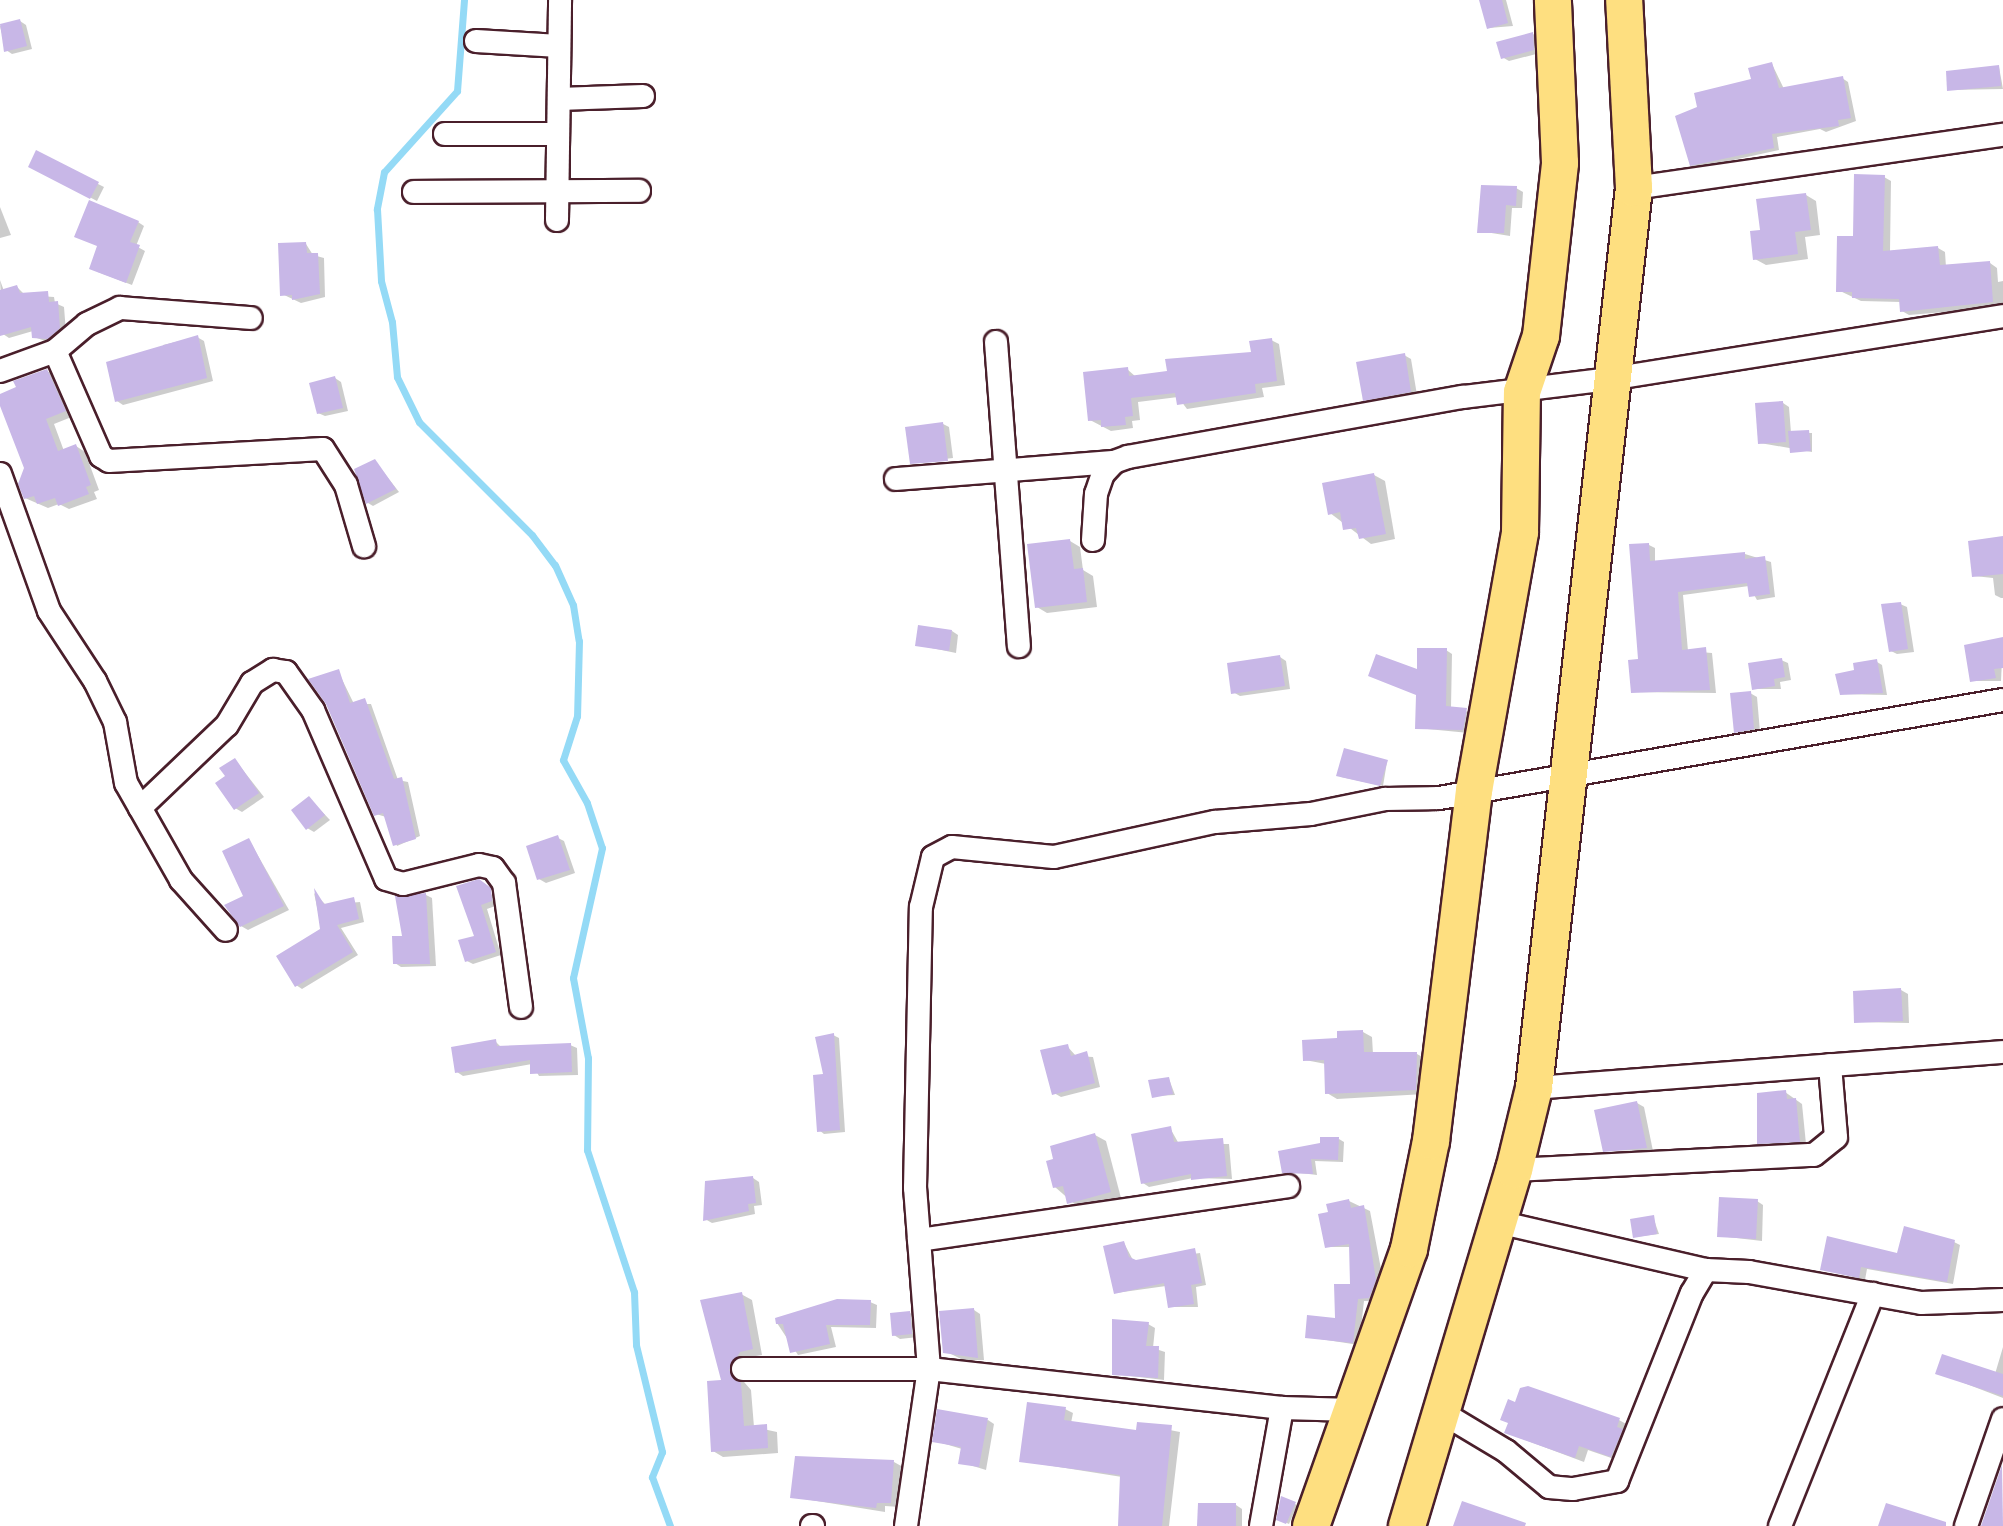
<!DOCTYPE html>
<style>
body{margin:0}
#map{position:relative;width:2003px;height:1526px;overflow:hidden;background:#fff;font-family:"Shantell Sans",sans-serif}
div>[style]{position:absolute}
.shadow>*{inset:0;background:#0003}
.stream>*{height:7px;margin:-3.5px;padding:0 3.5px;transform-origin:3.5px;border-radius:3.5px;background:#94daf6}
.building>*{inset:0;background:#c8b7e7}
.roads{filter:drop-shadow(2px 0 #4a1f2b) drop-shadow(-2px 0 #4a1f2b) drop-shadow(0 2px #4a1f2b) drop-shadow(0 -2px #4a1f2b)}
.minor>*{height:22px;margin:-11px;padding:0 11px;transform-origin:11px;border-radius:11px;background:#fff}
.trunk>*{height:36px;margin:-18px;padding:0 18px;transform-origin:18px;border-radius:18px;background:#fedf80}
span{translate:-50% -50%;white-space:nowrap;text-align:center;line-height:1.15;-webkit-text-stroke:6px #fff;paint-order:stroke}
</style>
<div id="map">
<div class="shadow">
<div style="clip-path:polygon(1482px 0,1506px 0,1513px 26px,1489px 28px)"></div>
<div style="clip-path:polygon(20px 21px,26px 25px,32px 49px,12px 54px,6px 50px,0 26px)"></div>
<div style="clip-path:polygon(1533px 34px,1539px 38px,1540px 53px,1509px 61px,1502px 57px)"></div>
<div style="clip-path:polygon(1772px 64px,1784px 89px,1842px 78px,1848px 82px,1856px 121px,1826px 132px,1820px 129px,1777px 137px,1779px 150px,1697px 168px,1691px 165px,1700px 108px,1754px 80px)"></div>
<div style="clip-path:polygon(1999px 67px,2003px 89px,1949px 90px)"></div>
<div style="clip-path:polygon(37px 153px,104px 187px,97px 201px,30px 166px)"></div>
<div style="clip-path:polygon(1884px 177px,1891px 181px,1890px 252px,1938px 248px,1945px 252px,1946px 267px,1990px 263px,1997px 268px,1998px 282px,2003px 281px,2003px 307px,1909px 315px,1902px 311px,1901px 302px,1861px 301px,1838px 290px,1855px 238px)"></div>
<div style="clip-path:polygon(1516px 188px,1523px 192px,1522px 208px,1512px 208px,1510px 236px,1479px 231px)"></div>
<div style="clip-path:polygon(1806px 195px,1816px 201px,1820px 235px,1805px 237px,1808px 259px,1766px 265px,1755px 259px,1762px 232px)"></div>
<div style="clip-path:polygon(0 207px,11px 235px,0 238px)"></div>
<div style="clip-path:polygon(138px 222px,144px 226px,136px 246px,145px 251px,132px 285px,98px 272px)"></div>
<div style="clip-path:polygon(306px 244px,313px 255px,324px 258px,325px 297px,301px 303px,282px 294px)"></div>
<div style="clip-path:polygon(0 280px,4px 291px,17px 287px,25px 295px,54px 297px,55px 303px,64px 307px,66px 332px,51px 343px,34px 337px,33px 331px,9px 338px,3px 334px)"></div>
<div style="clip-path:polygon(197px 337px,204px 341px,213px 381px,123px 405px,117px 401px,164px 351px,163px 345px)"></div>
<div style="clip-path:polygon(1271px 340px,1279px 344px,1285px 385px,1262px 388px,1264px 397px,1187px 409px,1178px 397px,1138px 402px,1140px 420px,1132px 421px,1133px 428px,1111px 431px,1090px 420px,1127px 369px,1136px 377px,1170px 373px,1253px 354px)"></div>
<div style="clip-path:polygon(1404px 355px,1411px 359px,1417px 395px,1371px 403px,1365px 399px)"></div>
<div style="clip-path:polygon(47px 371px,56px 376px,74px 416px,54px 424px,64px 451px,76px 446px,85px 452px,99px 490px,94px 492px,97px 499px,69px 509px,59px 504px,48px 508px,25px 498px)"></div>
<div style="clip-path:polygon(335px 378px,341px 382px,348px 411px,325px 416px,318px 413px)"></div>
<div style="clip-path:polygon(1783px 403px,1789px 407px,1791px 433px,1812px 433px,1812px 452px,1760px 443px)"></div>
<div style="clip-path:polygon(943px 424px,949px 427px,953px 458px,912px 463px)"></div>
<div style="clip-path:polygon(375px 461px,399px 492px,373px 506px,368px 503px)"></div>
<div style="clip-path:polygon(1374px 475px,1385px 481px,1395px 539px,1371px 544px,1330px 513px)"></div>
<div style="clip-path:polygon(2003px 538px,2003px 598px,2001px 598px,1995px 595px,1993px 578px,1974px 576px)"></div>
<div style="clip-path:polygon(1070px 541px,1080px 547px,1083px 570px,1093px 576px,1097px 607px,1047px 613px,1037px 607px)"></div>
<div style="clip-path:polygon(1649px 545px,1655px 548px,1655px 563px,1745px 554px,1771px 562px,1775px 597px,1757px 600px,1749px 586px,1683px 595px,1688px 651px,1712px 653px,1716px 693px,1633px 692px,1641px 661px)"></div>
<div style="clip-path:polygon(1900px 604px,1907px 607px,1914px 652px,1897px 654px,1891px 651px)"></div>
<div style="clip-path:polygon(952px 631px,958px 635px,956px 653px,917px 645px)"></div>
<div style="clip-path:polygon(2003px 640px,2001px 681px,1972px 681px)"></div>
<div style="clip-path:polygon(1446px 650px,1452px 654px,1451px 708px,1473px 713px,1469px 733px,1417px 728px,1419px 672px)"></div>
<div style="clip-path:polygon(1280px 657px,1286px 661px,1290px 689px,1240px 696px,1233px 692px)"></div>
<div style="clip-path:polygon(1781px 660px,1788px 663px,1791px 680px,1780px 682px,1781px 689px,1754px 689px)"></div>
<div style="clip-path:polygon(1877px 662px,1882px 665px,1887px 695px,1841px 694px)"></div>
<div style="clip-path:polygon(338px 671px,354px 704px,371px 704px,398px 780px,408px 782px,420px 836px,397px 846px,386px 817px,376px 814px,328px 703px)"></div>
<div style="clip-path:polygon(1750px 693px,1757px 697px,1760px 732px,1742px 735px,1735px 731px)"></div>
<div style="clip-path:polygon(235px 760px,264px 797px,242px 812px,235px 808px,228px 777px)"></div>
<div style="clip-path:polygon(1387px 762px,1383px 786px,1341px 777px)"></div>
<div style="clip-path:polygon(309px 798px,330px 820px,314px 832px,307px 828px)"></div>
<div style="clip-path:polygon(558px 838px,564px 841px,575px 873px,546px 883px,539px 879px)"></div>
<div style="clip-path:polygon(249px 840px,289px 910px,248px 930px,241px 926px)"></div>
<div style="clip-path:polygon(484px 883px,498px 905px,487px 909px,501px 955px,473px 964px,467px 961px,477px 937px,458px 888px)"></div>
<div style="clip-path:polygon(314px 893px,326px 905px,360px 902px,364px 922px,341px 928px,358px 955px,302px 989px,296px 985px,322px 930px)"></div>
<div style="clip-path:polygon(426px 895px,432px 898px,436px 966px,401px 967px,395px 963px)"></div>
<div style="clip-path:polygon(1901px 990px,1908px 994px,1909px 1023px,1856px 1022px)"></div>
<div style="clip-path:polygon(1363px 1032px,1372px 1037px,1373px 1054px,1417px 1054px,1426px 1059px,1425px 1094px,1337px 1099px,1327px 1093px,1326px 1064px,1305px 1060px)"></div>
<div style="clip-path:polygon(833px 1035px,839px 1038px,845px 1132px,824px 1134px,819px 1130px)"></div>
<div style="clip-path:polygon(495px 1041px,502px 1048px,570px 1045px,577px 1048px,578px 1075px,539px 1076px,532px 1064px,463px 1076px,457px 1072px)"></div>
<div style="clip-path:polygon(1067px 1046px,1076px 1056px,1093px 1057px,1100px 1087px,1061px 1097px,1054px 1093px)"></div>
<div style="clip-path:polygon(1169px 1079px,1175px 1095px,1154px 1096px)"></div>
<div style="clip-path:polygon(1785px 1092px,1802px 1104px,1806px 1144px,1766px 1146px,1759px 1143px)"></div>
<div style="clip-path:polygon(1637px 1103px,1644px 1107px,1653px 1151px,1605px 1150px)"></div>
<div style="clip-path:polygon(1170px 1128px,1179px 1144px,1229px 1144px,1232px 1179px,1193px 1178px,1149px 1187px,1143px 1183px)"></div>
<div style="clip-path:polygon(1095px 1135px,1106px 1141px,1121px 1198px,1079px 1208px,1055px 1187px)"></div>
<div style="clip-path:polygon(1339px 1139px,1344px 1142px,1343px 1162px,1315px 1161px,1317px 1175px,1284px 1171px,1321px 1145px)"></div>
<div style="clip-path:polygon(753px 1178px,759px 1182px,762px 1205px,754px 1206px,755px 1214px,712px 1223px,705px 1219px)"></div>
<div style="clip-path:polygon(1349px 1201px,1370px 1211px,1381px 1269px,1376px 1301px,1364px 1301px,1359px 1345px,1307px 1337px,1337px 1320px,1352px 1286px,1351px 1247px,1326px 1247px,1330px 1214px)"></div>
<div style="clip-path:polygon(1757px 1201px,1763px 1205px,1762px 1241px,1719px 1236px)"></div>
<div style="clip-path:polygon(1653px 1217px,1659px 1234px,1635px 1237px)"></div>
<div style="clip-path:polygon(1954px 1242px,1960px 1245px,1953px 1284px,1867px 1269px,1865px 1280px,1822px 1269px)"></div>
<div style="clip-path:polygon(1124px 1243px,1134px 1262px,1200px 1253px,1206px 1285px,1196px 1287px,1198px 1307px,1170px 1307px,1166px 1286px,1116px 1293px)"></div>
<div style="clip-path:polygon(741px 1294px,752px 1300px,762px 1355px,750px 1357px,738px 1375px,751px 1390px,754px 1427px,777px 1432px,778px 1453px,723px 1457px,713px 1451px)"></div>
<div style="clip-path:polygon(870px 1302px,877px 1305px,876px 1328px,831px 1327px,836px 1347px,798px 1355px,777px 1323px)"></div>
<div style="clip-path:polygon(974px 1310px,980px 1314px,984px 1360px,963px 1360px,945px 1351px)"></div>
<div style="clip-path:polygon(910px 1313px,917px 1317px,918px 1337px,900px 1339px,894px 1335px)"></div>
<div style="clip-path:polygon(1148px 1324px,1155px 1328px,1153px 1348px,1165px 1352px,1164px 1380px,1114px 1374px)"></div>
<div style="clip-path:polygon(2003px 1347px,2003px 1398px,1938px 1373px,1995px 1374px)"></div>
<div style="clip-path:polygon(1065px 1409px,1073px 1413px,1071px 1423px,1138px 1432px,1139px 1424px,1180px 1432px,1169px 1526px,1120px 1526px,1122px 1477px,1021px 1461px)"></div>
<div style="clip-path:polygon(988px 1420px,994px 1424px,986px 1470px,960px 1462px,962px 1449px,935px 1441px)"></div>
<div style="clip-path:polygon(1619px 1420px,1628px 1425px,1620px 1461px,1588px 1450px,1584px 1462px,1509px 1434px)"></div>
<div style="clip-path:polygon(894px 1462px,903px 1467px,900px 1507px,885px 1506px,885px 1512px,792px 1497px)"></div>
<div style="clip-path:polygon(1282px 1498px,1297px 1505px,1289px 1524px,1278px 1519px)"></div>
<div style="clip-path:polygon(1236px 1505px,1242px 1509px,1242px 1526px,1199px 1526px)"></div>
</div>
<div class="stream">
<div style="left:464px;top:0;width:91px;rotate:94.4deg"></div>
<div style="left:457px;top:91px;width:109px;rotate:132deg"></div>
<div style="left:384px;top:172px;width:38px;rotate:101deg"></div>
<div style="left:377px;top:209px;width:72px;rotate:86.8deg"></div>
<div style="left:381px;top:281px;width:42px;rotate:75deg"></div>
<div style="left:392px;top:322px;width:55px;rotate:84.8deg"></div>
<div style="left:397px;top:377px;width:50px;rotate:63.9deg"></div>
<div style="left:419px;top:422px;width:160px;rotate:45deg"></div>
<div style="left:532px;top:535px;width:38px;rotate:53deg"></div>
<div style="left:555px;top:565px;width:44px;rotate:65.8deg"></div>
<div style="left:573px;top:605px;width:36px;rotate:81deg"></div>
<div style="left:579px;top:641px;width:75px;rotate:91.5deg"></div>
<div style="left:577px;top:716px;width:46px;rotate:107.7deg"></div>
<div style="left:563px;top:760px;width:49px;rotate:60.8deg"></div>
<div style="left:587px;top:803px;width:47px;rotate:71.6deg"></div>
<div style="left:602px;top:848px;width:133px;rotate:102.6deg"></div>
<div style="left:573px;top:978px;width:81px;rotate:79.4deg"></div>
<div style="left:588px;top:1058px;width:92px;rotate:90.6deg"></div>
<div style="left:587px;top:1150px;width:150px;rotate:71.7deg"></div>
<div style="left:634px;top:1292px;width:53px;rotate:87.8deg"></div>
<div style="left:636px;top:1345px;width:110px;rotate:76.3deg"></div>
<div style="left:662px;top:1452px;width:27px;rotate:112deg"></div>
<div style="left:652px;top:1477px;width:52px;rotate:69.8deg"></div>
</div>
<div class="building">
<div style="clip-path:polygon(1479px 0,1502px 0,1508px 23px,1487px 29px)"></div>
<div style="clip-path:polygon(20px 19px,27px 46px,4px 52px,0 24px)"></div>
<div style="clip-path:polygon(1533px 32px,1534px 50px,1501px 59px,1496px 42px)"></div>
<div style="clip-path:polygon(1772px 62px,1779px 88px,1843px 76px,1851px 118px,1838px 120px,1839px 126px,1772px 134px,1774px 148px,1690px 166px,1675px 116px,1697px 107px,1694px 93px,1751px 79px,1748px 68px)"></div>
<div style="clip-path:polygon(1999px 65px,2001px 86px,1947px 91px,1946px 71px)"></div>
<div style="clip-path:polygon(36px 150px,99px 182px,90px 199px,28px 167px)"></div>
<div style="clip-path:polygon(1854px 174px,1885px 175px,1883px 251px,1938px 246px,1940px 265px,1990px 261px,1993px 302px,1900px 312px,1899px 299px,1852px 298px,1852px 292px,1836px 292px,1837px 236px,1853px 236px)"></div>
<div style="clip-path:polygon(1481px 185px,1517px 186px,1516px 206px,1506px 205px,1504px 233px,1477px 233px)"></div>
<div style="clip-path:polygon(1806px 193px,1811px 230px,1795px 232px,1798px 254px,1753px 260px,1750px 231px,1760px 230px,1756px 199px)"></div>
<div style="clip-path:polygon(89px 200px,139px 221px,130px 242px,140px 245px,126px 283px,89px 269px,97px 246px,74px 237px)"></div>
<div style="clip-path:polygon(306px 242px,307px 253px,318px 253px,320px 294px,292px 300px,292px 295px,280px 296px,278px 243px)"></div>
<div style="clip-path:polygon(17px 285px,20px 293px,48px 291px,49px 302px,58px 301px,60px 328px,48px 339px,32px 338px,31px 327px,0 336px,0 290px)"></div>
<div style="clip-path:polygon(198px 335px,207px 378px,115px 402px,106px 362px)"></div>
<div style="clip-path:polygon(1272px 338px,1277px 381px,1255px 384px,1256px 393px,1177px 405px,1175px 393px,1131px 398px,1133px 416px,1125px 417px,1126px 425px,1101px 427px,1101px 420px,1088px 421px,1083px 372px,1128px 367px,1129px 376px,1167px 371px,1165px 359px,1251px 352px,1249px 341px)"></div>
<div style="clip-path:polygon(1405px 353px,1411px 392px,1363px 401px,1356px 362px)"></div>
<div style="clip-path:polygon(47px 369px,66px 411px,46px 419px,58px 451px,76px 444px,91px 485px,86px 487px,89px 494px,58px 506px,55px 498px,37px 504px,34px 496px,24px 499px,18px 484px,24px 468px,0 406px,0 394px,16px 387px,13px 381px)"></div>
<div style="clip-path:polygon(335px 376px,343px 408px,317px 414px,309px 383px)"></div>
<div style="clip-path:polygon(1783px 401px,1786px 442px,1758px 444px,1755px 403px)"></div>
<div style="clip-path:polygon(943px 422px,948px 461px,910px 464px,905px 427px)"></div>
<div style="clip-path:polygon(1809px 430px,1811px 451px,1790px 453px,1788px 431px)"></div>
<div style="clip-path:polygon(375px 459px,396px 489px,366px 504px,354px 469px)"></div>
<div style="clip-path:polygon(1374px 473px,1386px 534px,1359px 539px,1356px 528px,1343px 530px,1340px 512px,1328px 515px,1322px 483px)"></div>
<div style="clip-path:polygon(2003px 536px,2003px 574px,1972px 577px,1968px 541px)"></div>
<div style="clip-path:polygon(1070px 539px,1074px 569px,1083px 568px,1087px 602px,1035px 608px,1027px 544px)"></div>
<div style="clip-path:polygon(1649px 543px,1650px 561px,1745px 552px,1745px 559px,1765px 556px,1770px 594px,1749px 597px,1747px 583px,1678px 592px,1682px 650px,1706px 647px,1710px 690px,1631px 693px,1628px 660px,1638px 659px,1629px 544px)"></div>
<div style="clip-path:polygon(1901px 602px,1908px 649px,1889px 652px,1881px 604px)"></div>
<div style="clip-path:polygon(918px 625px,952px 630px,949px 651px,915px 646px)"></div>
<div style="clip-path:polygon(2003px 637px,2003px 668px,1994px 669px,1996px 678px,1970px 682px,1964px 645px)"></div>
<div style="clip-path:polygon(1417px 648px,1447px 648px,1446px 706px,1467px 708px,1463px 730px,1415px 729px,1416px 695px,1368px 676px,1376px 654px,1417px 669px)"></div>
<div style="clip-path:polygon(1280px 655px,1285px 686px,1231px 694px,1227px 663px)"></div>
<div style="clip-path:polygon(1782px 658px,1785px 677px,1774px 679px,1775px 686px,1752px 690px,1748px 663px)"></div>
<div style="clip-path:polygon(1877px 659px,1883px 693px,1840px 695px,1835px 674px,1854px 670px,1853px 663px)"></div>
<div style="clip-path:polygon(339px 669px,350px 703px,365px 698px,394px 779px,402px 777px,416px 839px,393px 846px,383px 813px,374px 816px,326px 704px,308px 679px)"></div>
<div style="clip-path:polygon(1751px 691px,1754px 729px,1734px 733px,1730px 693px)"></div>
<div style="clip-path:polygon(1344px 748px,1388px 760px,1380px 786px,1336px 776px)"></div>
<div style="clip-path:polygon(235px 758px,259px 793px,234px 810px,215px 783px,225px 776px,219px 768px)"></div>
<div style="clip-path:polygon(309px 796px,325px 815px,306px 830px,291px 810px)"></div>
<div style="clip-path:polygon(558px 835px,570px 870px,537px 880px,526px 846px)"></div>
<div style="clip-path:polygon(249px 838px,284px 906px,240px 927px,224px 905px,243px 896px,222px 851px)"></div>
<div style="clip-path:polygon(479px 879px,491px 888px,492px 901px,481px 905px,496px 952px,465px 962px,458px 940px,474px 936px,456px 886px)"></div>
<div style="clip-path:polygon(314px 888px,324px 904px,354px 897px,359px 919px,337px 925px,353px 952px,295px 987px,276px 956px,320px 929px)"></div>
<div style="clip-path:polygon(426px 893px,430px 964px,393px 964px,392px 936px,402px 936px,395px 896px)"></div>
<div style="clip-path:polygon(1901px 988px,1903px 1021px,1854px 1023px,1853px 991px)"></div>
<div style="clip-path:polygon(1363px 1030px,1364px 1052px,1417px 1052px,1416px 1090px,1325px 1094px,1324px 1060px,1303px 1061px,1302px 1040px,1337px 1038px,1337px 1031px)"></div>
<div style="clip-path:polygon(834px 1033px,840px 1130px,817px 1132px,813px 1075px,823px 1074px,815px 1037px)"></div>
<div style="clip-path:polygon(496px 1039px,497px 1046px,571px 1043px,572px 1072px,530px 1074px,530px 1060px,455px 1073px,451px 1047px)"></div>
<div style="clip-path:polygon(1068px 1044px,1071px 1056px,1087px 1051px,1095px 1083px,1052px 1095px,1040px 1050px)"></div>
<div style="clip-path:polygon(1169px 1077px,1173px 1094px,1152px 1098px,1148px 1080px)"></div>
<div style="clip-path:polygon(1786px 1090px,1787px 1099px,1796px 1098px,1800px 1142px,1757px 1144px,1757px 1093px)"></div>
<div style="clip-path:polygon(1637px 1101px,1647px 1148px,1603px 1152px,1594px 1110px)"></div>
<div style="clip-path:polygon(1171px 1126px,1174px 1142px,1223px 1138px,1227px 1176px,1191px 1180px,1191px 1174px,1141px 1184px,1131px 1134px)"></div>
<div style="clip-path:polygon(1095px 1133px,1111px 1192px,1067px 1204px,1063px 1186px,1053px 1188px,1046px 1161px,1053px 1159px,1050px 1146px)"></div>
<div style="clip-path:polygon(1320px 1137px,1339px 1137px,1338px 1160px,1311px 1159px,1313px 1174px,1282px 1173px,1278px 1151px,1320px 1143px)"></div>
<div style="clip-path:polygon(753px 1176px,756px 1203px,748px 1204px,749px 1211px,703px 1221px,705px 1181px)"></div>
<div style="clip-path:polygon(1719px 1197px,1758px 1199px,1756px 1239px,1717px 1237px)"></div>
<div style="clip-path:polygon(1349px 1199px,1351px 1208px,1364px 1205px,1376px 1280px,1369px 1298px,1358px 1299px,1353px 1343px,1305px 1338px,1307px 1315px,1335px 1318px,1334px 1284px,1350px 1284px,1349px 1244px,1325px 1248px,1318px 1214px,1328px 1212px,1326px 1204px)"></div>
<div style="clip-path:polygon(1654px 1215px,1657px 1234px,1633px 1238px,1630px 1219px)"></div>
<div style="clip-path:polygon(1904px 1226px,1955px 1240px,1947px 1282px,1861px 1267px,1859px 1278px,1820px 1270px,1827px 1236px,1897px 1253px)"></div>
<div style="clip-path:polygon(1124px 1241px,1129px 1257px,1136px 1260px,1195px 1248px,1202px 1283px,1191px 1285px,1194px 1304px,1168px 1308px,1164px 1283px,1114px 1294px,1103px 1246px)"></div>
<div style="clip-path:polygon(742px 1292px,753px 1349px,740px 1352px,729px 1370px,741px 1383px,744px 1426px,767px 1424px,768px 1448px,711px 1452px,707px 1381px,721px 1380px,700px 1300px)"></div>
<div style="clip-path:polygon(837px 1299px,871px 1300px,870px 1325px,826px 1325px,830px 1344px,790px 1353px,783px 1324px,776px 1324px,775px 1318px)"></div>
<div style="clip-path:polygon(974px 1308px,978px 1358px,943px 1353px,939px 1311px)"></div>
<div style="clip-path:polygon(910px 1311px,912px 1334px,892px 1336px,890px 1313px)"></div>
<div style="clip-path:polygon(1112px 1319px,1149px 1322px,1146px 1346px,1159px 1346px,1158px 1378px,1112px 1375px)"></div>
<div style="clip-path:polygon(1942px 1354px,2003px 1374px,2003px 1396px,1935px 1374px)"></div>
<div style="clip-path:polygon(1528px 1386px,1620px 1418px,1617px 1427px,1623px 1429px,1611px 1457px,1579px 1446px,1575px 1458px,1504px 1433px,1508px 1423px,1500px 1420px,1508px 1399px,1515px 1402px,1520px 1388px)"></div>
<div style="clip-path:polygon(1027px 1402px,1066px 1407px,1064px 1420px,1136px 1430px,1137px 1422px,1172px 1425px,1162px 1526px,1118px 1526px,1120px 1475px,1019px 1462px)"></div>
<div style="clip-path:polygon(937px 1409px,988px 1418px,979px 1467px,958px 1464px,961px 1447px,932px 1442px)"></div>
<div style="clip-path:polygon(795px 1456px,894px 1460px,891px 1503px,877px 1503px,876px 1508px,790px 1498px)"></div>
<div style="clip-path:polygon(2002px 1465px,2003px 1526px,1981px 1526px)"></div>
<div style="clip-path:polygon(1281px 1496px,1296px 1502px,1286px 1524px,1276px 1520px)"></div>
<div style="clip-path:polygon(1462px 1501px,1526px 1523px,1525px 1526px,1453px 1526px)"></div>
<div style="clip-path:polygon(1198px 1503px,1236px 1503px,1236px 1526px,1197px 1526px)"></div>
<div style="clip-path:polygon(1886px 1503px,1946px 1522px,1946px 1526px,1878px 1526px)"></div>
</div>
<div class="roads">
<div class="minor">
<div style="left:476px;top:41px;width:83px;rotate:3.4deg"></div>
<div style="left:559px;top:99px;width:84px;rotate:-2deg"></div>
<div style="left:445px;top:134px;width:113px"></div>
<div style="left:1634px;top:188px;width:373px;rotate:-8.2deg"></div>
<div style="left:414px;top:192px;width:225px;rotate:-0.3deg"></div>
<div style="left:557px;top:220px;width:220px;rotate:-89.2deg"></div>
<div style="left:996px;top:342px;width:305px;rotate:85.7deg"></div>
<div style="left:55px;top:351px;width:115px;rotate:66.3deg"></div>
<div style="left:101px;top:456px;width:9px;rotate:32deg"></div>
<div style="left:109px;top:461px;width:214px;rotate:-3.2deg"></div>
<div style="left:323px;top:449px;width:43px;rotate:57.4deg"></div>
<div style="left:346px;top:485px;width:64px;rotate:73.6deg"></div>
<div style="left:0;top:371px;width:59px;rotate:-20deg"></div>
<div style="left:55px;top:351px;width:42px;rotate:-40.2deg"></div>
<div style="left:87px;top:324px;width:37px;rotate:-26deg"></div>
<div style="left:120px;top:308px;width:131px;rotate:4.4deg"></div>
<div style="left:0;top:474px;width:145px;rotate:70.3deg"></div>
<div style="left:49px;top:611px;width:84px;rotate:56.7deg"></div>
<div style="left:95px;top:681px;width:46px;rotate:64deg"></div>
<div style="left:115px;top:722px;width:62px;rotate:79.8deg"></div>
<div style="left:126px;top:783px;width:112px;rotate:60.4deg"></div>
<div style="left:181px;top:880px;width:67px;rotate:48deg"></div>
<div style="left:896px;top:479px;width:219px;rotate:-4.5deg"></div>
<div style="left:1093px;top:540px;width:46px;rotate:-86.3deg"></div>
<div style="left:1096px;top:494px;width:21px;rotate:-71deg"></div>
<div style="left:1103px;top:474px;width:16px;rotate:-47deg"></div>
<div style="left:1114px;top:462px;width:15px;rotate:-20deg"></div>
<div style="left:1128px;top:457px;width:340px;rotate:-10.2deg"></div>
<div style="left:1463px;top:397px;width:148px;rotate:-7deg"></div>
<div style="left:1610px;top:379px;width:398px;rotate:-9.1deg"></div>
<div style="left:140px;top:808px;width:120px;rotate:-43.7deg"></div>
<div style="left:227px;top:725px;width:49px;rotate:-59.2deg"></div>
<div style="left:252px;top:683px;width:25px;rotate:-32deg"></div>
<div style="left:273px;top:670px;width:13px;rotate:9deg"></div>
<div style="left:286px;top:672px;width:47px;rotate:54.6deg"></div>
<div style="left:313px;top:710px;width:184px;rotate:66.6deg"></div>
<div style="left:386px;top:879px;width:18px;rotate:16deg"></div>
<div style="left:403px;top:884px;width:78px;rotate:-14deg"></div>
<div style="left:479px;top:865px;width:14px;rotate:12deg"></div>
<div style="left:493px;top:868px;width:19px;rotate:54deg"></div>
<div style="left:504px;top:883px;width:125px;rotate:82.2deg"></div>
<div style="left:1534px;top:1088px;width:470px;rotate:-4.4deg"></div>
<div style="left:1514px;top:1170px;width:300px;rotate:-2.9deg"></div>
<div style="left:1814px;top:1155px;width:28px;rotate:-39deg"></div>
<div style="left:1836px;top:1137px;width:72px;rotate:-94.8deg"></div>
<div style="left:1498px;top:1222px;width:213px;rotate:13deg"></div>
<div style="left:1706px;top:1270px;width:43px;rotate:2.7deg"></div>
<div style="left:1749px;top:1272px;width:175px;rotate:10.2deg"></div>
<div style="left:1921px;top:1303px;width:82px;rotate:-2.1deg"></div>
<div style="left:919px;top:1240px;width:373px;rotate:-8.3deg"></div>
<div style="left:743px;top:1369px;width:186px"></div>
<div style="left:929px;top:1369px;width:355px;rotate:6.3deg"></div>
<div style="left:1282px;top:1408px;width:71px;rotate:1.6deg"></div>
<div style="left:1441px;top:1412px;width:76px;rotate:31deg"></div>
<div style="left:1506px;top:1451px;width:56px;rotate:39.9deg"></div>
<div style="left:1549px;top:1487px;width:24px;rotate:5deg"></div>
<div style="left:1573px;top:1489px;width:45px;rotate:-10.3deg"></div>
<div style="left:1617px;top:1481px;width:202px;rotate:-68.3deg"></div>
<div style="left:1692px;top:1293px;width:27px;rotate:-59deg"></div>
<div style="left:812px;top:1526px;width:1px"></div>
<div style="left:906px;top:1526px;width:159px;rotate:-81.7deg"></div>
<div style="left:929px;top:1369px;width:182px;rotate:-94.4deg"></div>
<div style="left:915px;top:1188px;width:281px;rotate:-88.8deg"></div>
<div style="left:921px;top:907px;width:51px;rotate:-76.5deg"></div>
<div style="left:933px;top:857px;width:21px;rotate:-28deg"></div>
<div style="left:952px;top:847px;width:102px;rotate:5.6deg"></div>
<div style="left:1054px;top:857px;width:165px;rotate:-12.3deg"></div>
<div style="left:1215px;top:822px;width:96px;rotate:-4.8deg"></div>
<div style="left:1311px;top:814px;width:76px;rotate:-11.5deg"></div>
<div style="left:1385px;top:799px;width:54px;rotate:-1.1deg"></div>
<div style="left:1439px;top:798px;width:572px;rotate:-9.86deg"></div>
<div style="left:1261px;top:1526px;width:120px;rotate:-79.9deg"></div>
<div style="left:1780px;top:1526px;width:250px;rotate:-68.2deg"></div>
<div style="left:1966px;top:1526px;width:113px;rotate:-70.9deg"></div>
</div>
<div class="trunk">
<div style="left:1311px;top:1526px;width:294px;rotate:-70.5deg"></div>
<div style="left:1409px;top:1249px;width:110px;rotate:-78.5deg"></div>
<div style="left:1431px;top:1141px;width:353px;rotate:-83deg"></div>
<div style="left:1474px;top:791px;width:263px;rotate:-79.9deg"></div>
<div style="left:1520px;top:532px;width:140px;rotate:-89.2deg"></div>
<div style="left:1522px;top:392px;width:59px;rotate:-71.3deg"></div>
<div style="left:1541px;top:336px;width:174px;rotate:-83.7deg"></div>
<div style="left:1560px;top:163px;width:163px;rotate:-92.5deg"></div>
<div style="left:1407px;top:1526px;width:372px;rotate:-73.3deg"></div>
<div style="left:1514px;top:1170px;width:84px;rotate:-76.3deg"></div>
<div style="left:1534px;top:1088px;width:906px;rotate:-83.66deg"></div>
<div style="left:1634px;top:188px;width:188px;rotate:-93deg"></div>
</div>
</div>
</div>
